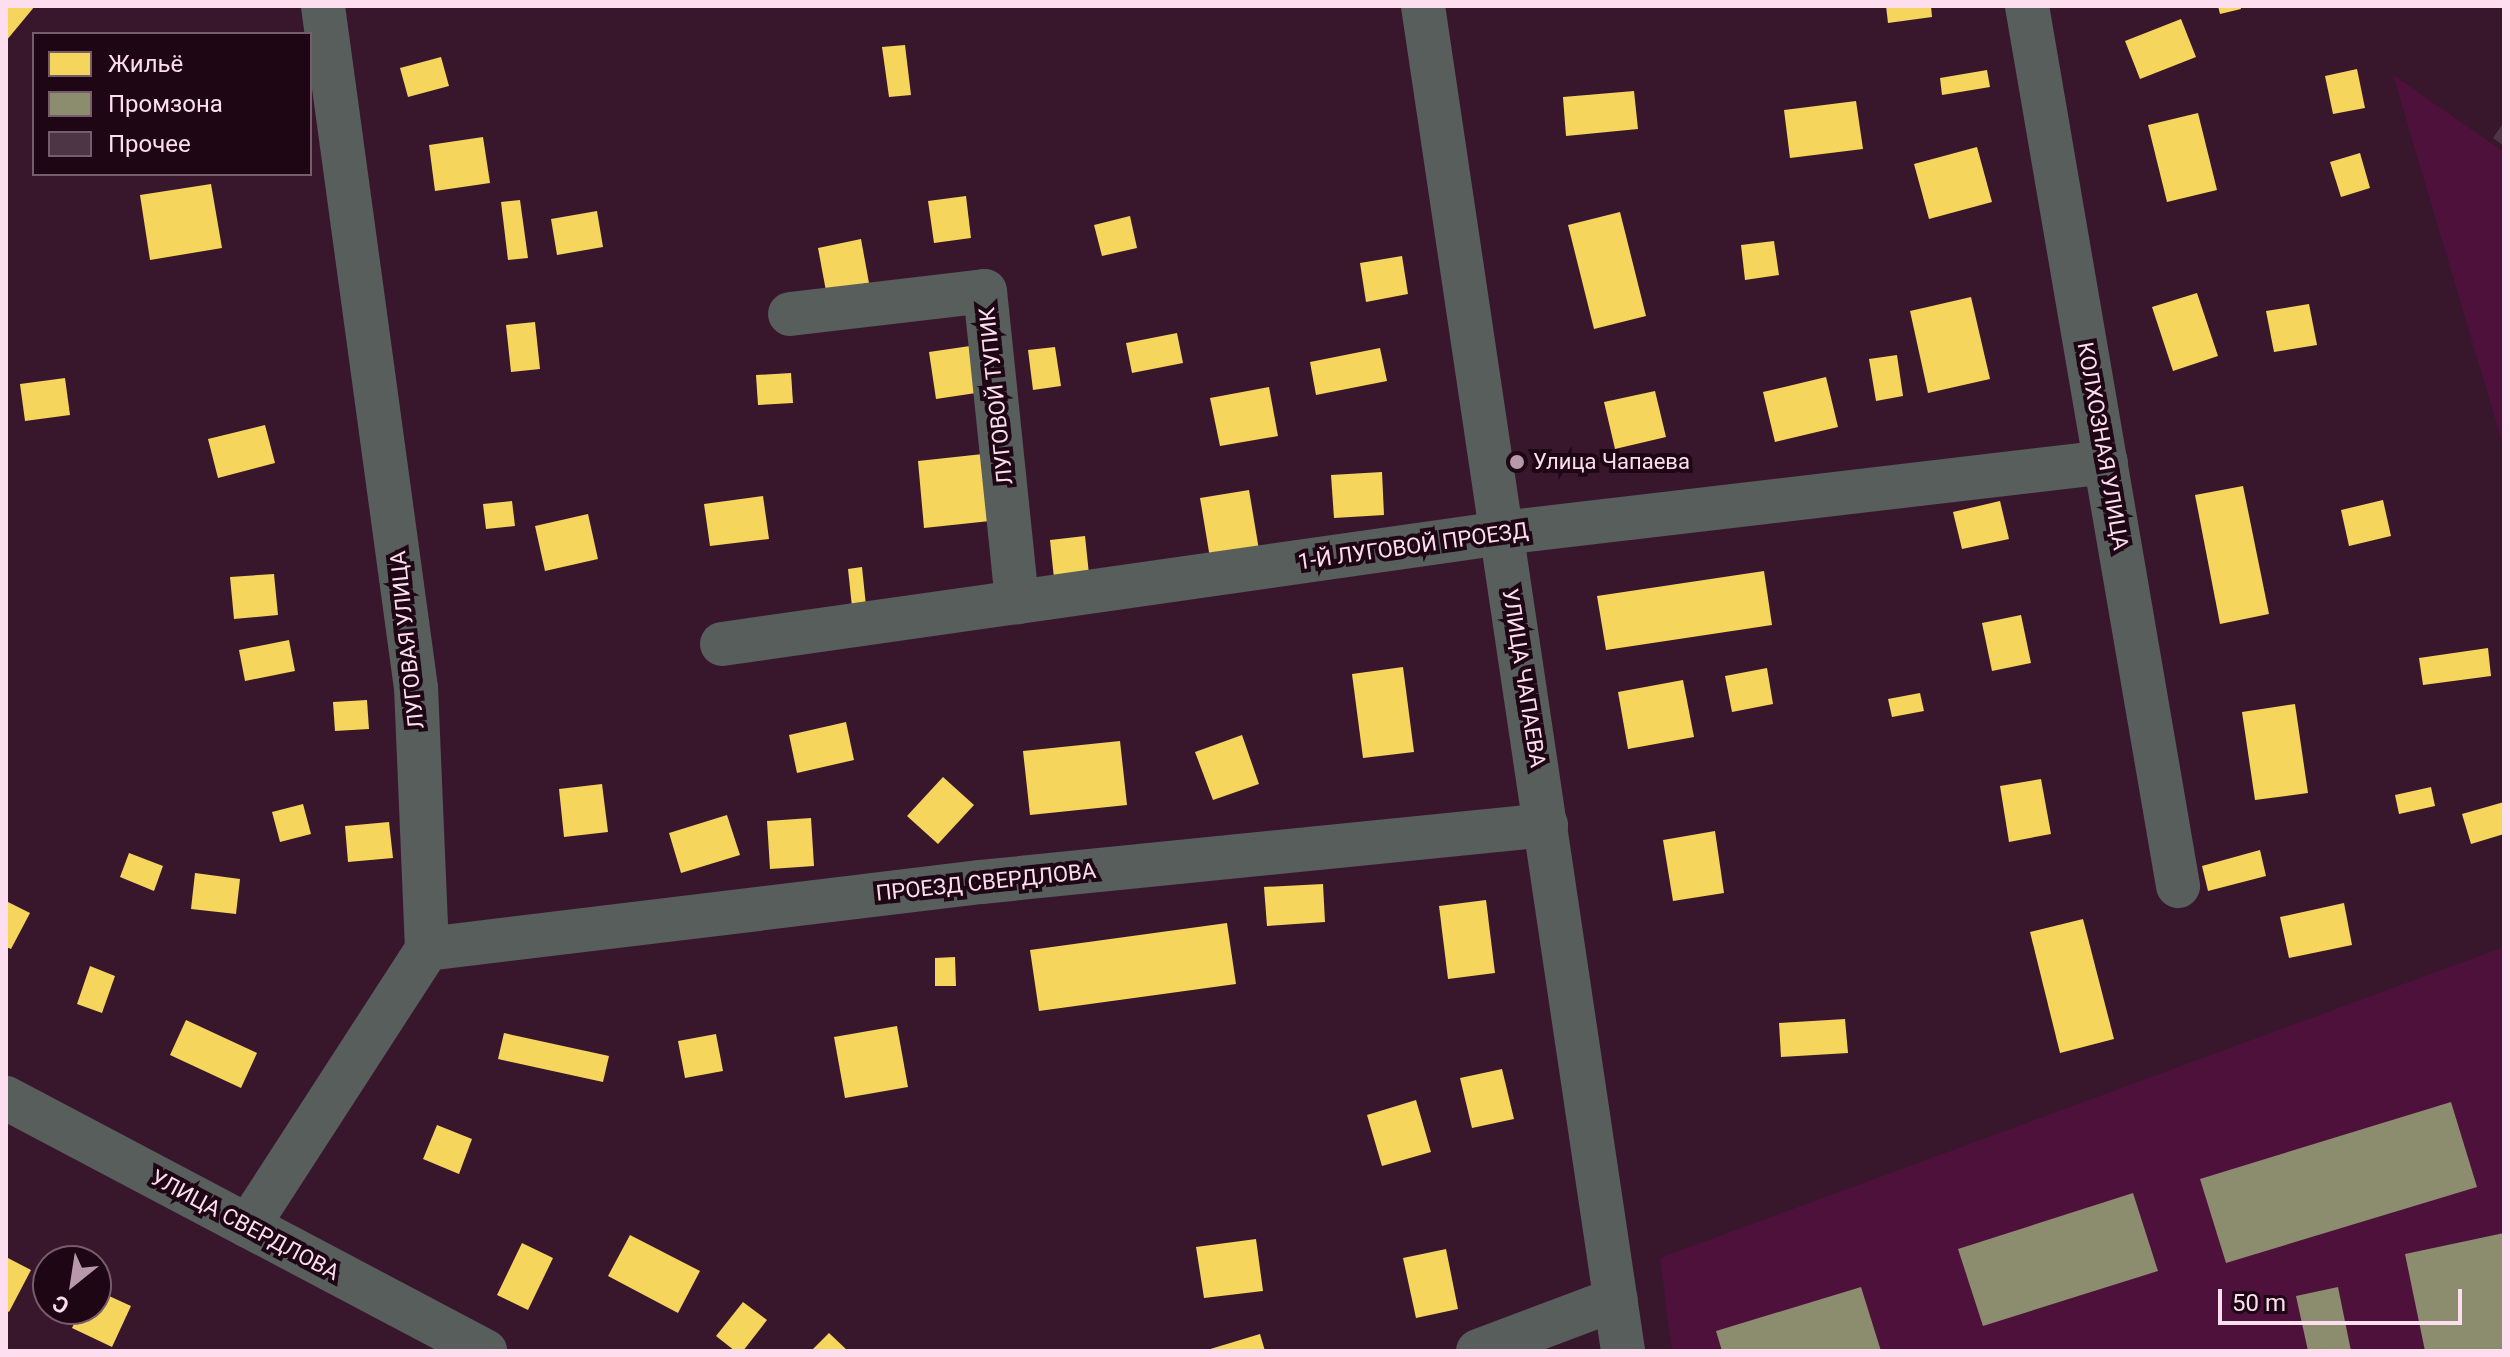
<!DOCTYPE html>
<meta charset="utf-8">
<style>
body{margin:0}
#map{position:relative;width:2510px;height:1357px;overflow:hidden;background:#38172d;font-family:Roboto,sans-serif}
div>[style]{position:absolute}
.built>*{inset:0;background:#4e113b}
.homes>*{inset:0;background:#f6d55c}
.industry>*{inset:0;background:#8c8c6e}
.building>*{inset:0;background:#4e3545}
.minor>*{height:44px;margin:-22px;padding:0 22px;transform-origin:22px;border-radius:22px;background:#585e5c}
.dots>*{width:22px;height:22px;translate:-50% -50%;box-sizing:border-box;border:4px solid #1e0615;border-radius:50%}
span{translate:-50% -50%;white-space:nowrap;text-align:center;line-height:1.15;-webkit-text-stroke:8px #1e0615;paint-order:stroke}
.street-label{font-size:22px;color:#fddeef}
.poi-label{font-size:22px;color:#fddeef}
.left{translate:0 -50%;text-align:left}
.frame{position:absolute;inset:0;border:8px solid #fddeef;pointer-events:none}
.legend{position:absolute;left:32px;top:32px;width:280px;height:144px;box-sizing:border-box;background:#1e0615;border:2px solid #775c6c;margin:0;padding:10px 14px;list-style:none;font-size:24px;color:#fddeef}
.legend li{display:flex;align-items:center;gap:16px;height:40px}
.legend b{width:40px;border:2px solid #775c6c}
.north{position:absolute;left:32px;top:1245px;width:80px;height:80px;box-sizing:border-box;background:#1e0615;border:2px solid #775c6c;border-radius:50%;rotate:210deg;font-size:22px;font-weight:700;line-height:32px;text-align:center;color:#fddeef}
.north::after{content:'';display:block;margin:auto;width:28px;height:36px;background:#b898ab;clip-path:polygon(50% 0,100% 100%,50% 72%,0 100%)}
.scale{position:absolute;left:2218px;top:1289px;width:244px;height:36px;box-sizing:border-box;border:4px solid #fddeef;border-top:0;padding-left:10px;font-size:24px;line-height:28px;white-space:nowrap;color:#fddeef;-webkit-text-stroke:6px #1e0615;paint-order:stroke}
</style>
<div id="map">
<div class="built">
<div style="clip-path:polygon(2393px 75px,2504px 152px,2504px 448px)"></div>
<div style="clip-path:polygon(2504px 947px,2504px 1351px,1672px 1351px,1660px 1258px)"></div>
</div>
<div class="homes">
<div style="clip-path:polygon(6px 6px,35px 6px,6px 41px)"></div>
<div style="clip-path:polygon(1886px 6px,1931px 6px,1932px 17px,1888px 23px)"></div>
<div style="clip-path:polygon(2218px 6px,2240px 6px,2241px 9px,2220px 14px)"></div>
<div style="clip-path:polygon(2181px 19px,2196px 57px,2140px 79px,2125px 41px)"></div>
<div style="clip-path:polygon(905px 45px,911px 95px,889px 97px,882px 47px)"></div>
<div style="clip-path:polygon(441px 57px,449px 86px,408px 97px,400px 68px)"></div>
<div style="clip-path:polygon(2357px 69px,2365px 108px,2333px 114px,2325px 76px)"></div>
<div style="clip-path:polygon(1987px 70px,1990px 87px,1942px 95px,1940px 78px)"></div>
<div style="clip-path:polygon(1634px 91px,1638px 129px,1566px 136px,1563px 97px)"></div>
<div style="clip-path:polygon(1856px 101px,1863px 149px,1790px 158px,1784px 110px)"></div>
<div style="clip-path:polygon(2198px 113px,2217px 190px,2167px 202px,2148px 125px)"></div>
<div style="clip-path:polygon(483px 137px,490px 183px,435px 191px,429px 145px)"></div>
<div style="clip-path:polygon(1977px 147px,1992px 202px,1929px 219px,1914px 164px)"></div>
<div style="clip-path:polygon(2360px 153px,2370px 188px,2341px 197px,2330px 162px)"></div>
<div style="clip-path:polygon(211px 184px,222px 248px,150px 260px,140px 195px)"></div>
<div style="clip-path:polygon(966px 196px,971px 238px,934px 243px,928px 201px)"></div>
<div style="clip-path:polygon(520px 200px,528px 258px,508px 260px,501px 202px)"></div>
<div style="clip-path:polygon(597px 211px,603px 247px,557px 255px,551px 219px)"></div>
<div style="clip-path:polygon(1620px 212px,1646px 316px,1594px 329px,1568px 225px)"></div>
<div style="clip-path:polygon(1130px 216px,1137px 248px,1102px 256px,1094px 225px)"></div>
<div style="clip-path:polygon(861px 239px,869px 283px,826px 291px,818px 248px)"></div>
<div style="clip-path:polygon(1774px 241px,1779px 275px,1745px 280px,1741px 245px)"></div>
<div style="clip-path:polygon(1402px 256px,1408px 294px,1366px 302px,1360px 263px)"></div>
<div style="clip-path:polygon(2197px 293px,2218px 356px,2173px 371px,2152px 307px)"></div>
<div style="clip-path:polygon(1971px 297px,1990px 379px,1928px 393px,1910px 311px)"></div>
<div style="clip-path:polygon(2309px 304px,2317px 345px,2274px 352px,2266px 311px)"></div>
<div style="clip-path:polygon(535px 322px,540px 369px,511px 372px,506px 325px)"></div>
<div style="clip-path:polygon(1177px 333px,1183px 363px,1132px 373px,1126px 343px)"></div>
<div style="clip-path:polygon(970px 346px,976px 393px,936px 399px,929px 352px)"></div>
<div style="clip-path:polygon(1055px 347px,1061px 386px,1033px 390px,1028px 350px)"></div>
<div style="clip-path:polygon(1380px 348px,1387px 381px,1316px 395px,1310px 362px)"></div>
<div style="clip-path:polygon(1897px 355px,1903px 396px,1876px 401px,1869px 359px)"></div>
<div style="clip-path:polygon(791px 373px,793px 403px,758px 405px,756px 375px)"></div>
<div style="clip-path:polygon(1826px 377px,1838px 427px,1775px 442px,1763px 392px)"></div>
<div style="clip-path:polygon(65px 378px,70px 415px,25px 421px,20px 384px)"></div>
<div style="clip-path:polygon(1269px 387px,1278px 436px,1220px 446px,1210px 398px)"></div>
<div style="clip-path:polygon(1655px 391px,1666px 437px,1615px 449px,1604px 402px)"></div>
<div style="clip-path:polygon(265px 425px,275px 463px,218px 478px,208px 439px)"></div>
<div style="clip-path:polygon(983px 454px,990px 521px,924px 528px,918px 461px)"></div>
<div style="clip-path:polygon(1382px 472px,1384px 515px,1334px 518px,1331px 475px)"></div>
<div style="clip-path:polygon(2243px 486px,2269px 614px,2220px 624px,2195px 495px)"></div>
<div style="clip-path:polygon(1249px 490px,1260px 556px,1211px 564px,1200px 498px)"></div>
<div style="clip-path:polygon(763px 496px,769px 539px,710px 546px,704px 504px)"></div>
<div style="clip-path:polygon(2383px 500px,2391px 536px,2349px 546px,2341px 510px)"></div>
<div style="clip-path:polygon(512px 501px,515px 526px,486px 529px,483px 504px)"></div>
<div style="clip-path:polygon(2000px 501px,2009px 539px,1962px 549px,1953px 512px)"></div>
<div style="clip-path:polygon(588px 514px,598px 559px,545px 571px,535px 526px)"></div>
<div style="clip-path:polygon(1085px 536px,1090px 584px,1055px 588px,1050px 540px)"></div>
<div style="clip-path:polygon(862px 567px,866px 606px,852px 607px,848px 569px)"></div>
<div style="clip-path:polygon(1764px 571px,1772px 625px,1606px 650px,1597px 596px)"></div>
<div style="clip-path:polygon(274px 574px,278px 615px,234px 619px,230px 577px)"></div>
<div style="clip-path:polygon(2021px 615px,2031px 663px,1992px 671px,1982px 623px)"></div>
<div style="clip-path:polygon(289px 640px,295px 671px,245px 681px,239px 650px)"></div>
<div style="clip-path:polygon(2488px 648px,2491px 676px,2423px 685px,2419px 658px)"></div>
<div style="clip-path:polygon(1403px 667px,1414px 752px,1363px 758px,1352px 674px)"></div>
<div style="clip-path:polygon(1767px 668px,1773px 704px,1732px 712px,1725px 676px)"></div>
<div style="clip-path:polygon(1683px 680px,1694px 737px,1628px 749px,1618px 692px)"></div>
<div style="clip-path:polygon(1920px 693px,1924px 711px,1892px 717px,1888px 699px)"></div>
<div style="clip-path:polygon(367px 700px,369px 729px,335px 731px,333px 702px)"></div>
<div style="clip-path:polygon(2295px 704px,2308px 793px,2255px 800px,2242px 712px)"></div>
<div style="clip-path:polygon(846px 722px,854px 760px,797px 773px,789px 735px)"></div>
<div style="clip-path:polygon(1242px 735px,1259px 784px,1213px 800px,1195px 752px)"></div>
<div style="clip-path:polygon(1120px 741px,1127px 805px,1030px 815px,1023px 751px)"></div>
<div style="clip-path:polygon(943px 777px,974px 805px,938px 844px,907px 816px)"></div>
<div style="clip-path:polygon(2041px 779px,2051px 834px,2009px 842px,2000px 786px)"></div>
<div style="clip-path:polygon(602px 784px,608px 832px,564px 837px,559px 789px)"></div>
<div style="clip-path:polygon(2431px 787px,2435px 806px,2399px 814px,2395px 795px)"></div>
<div style="clip-path:polygon(2504px 802px,2504px 834px,2471px 844px,2462px 814px)"></div>
<div style="clip-path:polygon(303px 804px,311px 834px,280px 842px,272px 812px)"></div>
<div style="clip-path:polygon(727px 815px,740px 855px,681px 873px,669px 833px)"></div>
<div style="clip-path:polygon(811px 818px,814px 866px,770px 869px,767px 821px)"></div>
<div style="clip-path:polygon(389px 822px,393px 858px,348px 862px,345px 826px)"></div>
<div style="clip-path:polygon(1715px 831px,1724px 893px,1673px 901px,1663px 840px)"></div>
<div style="clip-path:polygon(2260px 850px,2266px 876px,2208px 891px,2202px 866px)"></div>
<div style="clip-path:polygon(129px 853px,163px 866px,154px 891px,120px 877px)"></div>
<div style="clip-path:polygon(195px 873px,240px 879px,236px 914px,191px 909px)"></div>
<div style="clip-path:polygon(1323px 884px,1325px 922px,1267px 926px,1264px 887px)"></div>
<div style="clip-path:polygon(1486px 900px,1495px 973px,1448px 979px,1439px 906px)"></div>
<div style="clip-path:polygon(6px 901px,30px 913px,11px 949px,6px 947px)"></div>
<div style="clip-path:polygon(2344px 903px,2352px 945px,2289px 958px,2280px 917px)"></div>
<div style="clip-path:polygon(2083px 919px,2114px 1039px,2060px 1053px,2030px 932px)"></div>
<div style="clip-path:polygon(1227px 923px,1236px 984px,1039px 1011px,1030px 950px)"></div>
<div style="clip-path:polygon(955px 957px,956px 986px,935px 986px,935px 958px)"></div>
<div style="clip-path:polygon(90px 966px,115px 976px,102px 1013px,77px 1004px)"></div>
<div style="clip-path:polygon(1845px 1019px,1848px 1053px,1781px 1057px,1779px 1023px)"></div>
<div style="clip-path:polygon(186px 1020px,257px 1053px,241px 1088px,170px 1055px)"></div>
<div style="clip-path:polygon(897px 1026px,908px 1087px,845px 1098px,834px 1037px)"></div>
<div style="clip-path:polygon(504px 1033px,609px 1056px,603px 1082px,498px 1059px)"></div>
<div style="clip-path:polygon(716px 1034px,723px 1071px,685px 1078px,678px 1041px)"></div>
<div style="clip-path:polygon(1502px 1069px,1514px 1119px,1472px 1128px,1460px 1078px)"></div>
<div style="clip-path:polygon(1416px 1100px,1431px 1152px,1382px 1166px,1367px 1115px)"></div>
<div style="clip-path:polygon(437px 1125px,472px 1139px,459px 1174px,423px 1159px)"></div>
<div style="clip-path:polygon(630px 1235px,700px 1271px,678px 1313px,608px 1276px)"></div>
<div style="clip-path:polygon(1256px 1239px,1263px 1291px,1204px 1298px,1196px 1247px)"></div>
<div style="clip-path:polygon(522px 1243px,553px 1258px,528px 1310px,497px 1295px)"></div>
<div style="clip-path:polygon(1446px 1249px,1458px 1309px,1416px 1318px,1403px 1258px)"></div>
<div style="clip-path:polygon(6px 1257px,31px 1270px,9px 1312px,6px 1310px)"></div>
<div style="clip-path:polygon(96px 1290px,131px 1306px,112px 1347px,72px 1328px,81px 1309px,96px 1309px)"></div>
<div style="clip-path:polygon(743px 1302px,767px 1320px,743px 1351px,735px 1351px,716px 1336px)"></div>
<div style="clip-path:polygon(829px 1333px,848px 1351px,811px 1351px)"></div>
<div style="clip-path:polygon(1260px 1334px,1265px 1351px,1207px 1351px,1207px 1350px)"></div>
</div>
<div class="industry">
<div style="clip-path:polygon(2451px 1102px,2477px 1187px,2226px 1263px,2200px 1179px)"></div>
<div style="clip-path:polygon(2133px 1193px,2158px 1271px,1983px 1326px,1958px 1249px)"></div>
<div style="clip-path:polygon(2504px 1233px,2504px 1351px,2425px 1351px,2405px 1254px)"></div>
<div style="clip-path:polygon(1861px 1287px,1881px 1351px,1722px 1351px,1716px 1331px)"></div>
<div style="clip-path:polygon(2338px 1287px,2351px 1351px,2308px 1351px,2296px 1296px)"></div>
</div>
<div class="building">
<div style="clip-path:polygon(2504px 122px,2504px 146px,2493px 138px)"></div>
</div>
<div class="minor">
<div style="left:1423px;top:6px;width:1360px;rotate:81.54deg"></div>
<div style="left:2027px;top:6px;width:893px;rotate:80.26deg"></div>
<div style="left:790px;top:314px;width:196px;rotate:-6.7deg"></div>
<div style="left:985px;top:291px;width:313px;rotate:84.1deg"></div>
<div style="left:722px;top:644px;width:788px;rotate:-8.1deg"></div>
<div style="left:1502px;top:533px;width:608px;rotate:-6.7deg"></div>
<div style="left:427px;top:949px;width:558px;rotate:-6.9deg"></div>
<div style="left:981px;top:882px;width:568px;rotate:-5.76deg"></div>
<div style="left:6px;top:1098px;width:542px;rotate:27.84deg"></div>
<div style="left:248px;top:1226px;width:330px;rotate:-57.1deg"></div>
<div style="left:427px;top:949px;width:261px;rotate:-92.4deg"></div>
<div style="left:416px;top:688px;width:688px;rotate:-97.77deg"></div>
<div style="left:1478px;top:1351px;width:147px;rotate:-20.6deg"></div>
</div>
<div class="dots">
<div style="left:1517px;top:462px;background:#b898ab"></div>
</div>
<div class="street-label">
<span style="left:996px;top:396px;rotate:-96deg">ЛУГОВОЙ ТУПИК</span>
<span style="left:2103px;top:446px;rotate:80deg">КОЛХОЗНАЯ УЛИЦА</span>
<span style="left:1413px;top:546px;rotate:-8deg">1-Й ЛУГОВОЙ ПРОЕЗД</span>
<span style="left:407px;top:640px;rotate:-96deg">ЛУГОВАЯ УЛИЦА</span>
<span style="left:1524px;top:678px;rotate:81deg">УЛИЦА ЧАПАЕВА</span>
<span style="left:986px;top:882px;rotate:-6deg">ПРОЕЗД СВЕРДЛОВА</span>
<span style="left:245px;top:1225px;rotate:28deg">УЛИЦА СВЕРДЛОВА</span>
</div>
<div class="poi-label">
<span class="left" style="left:1533px;top:462px">Улица Чапаева</span>
</div>
<div class="frame"></div>
<ul class="legend">
<li><b style="height:22px;background:#f6d55c"></b>Жильё</li>
<li><b style="height:22px;background:#8c8c6e"></b>Промзона</li>
<li><b style="height:22px;background:#4e3545"></b>Прочее</li>
</ul>
<div class="north">С</div>
<div class="scale">50 m</div>
</div>
